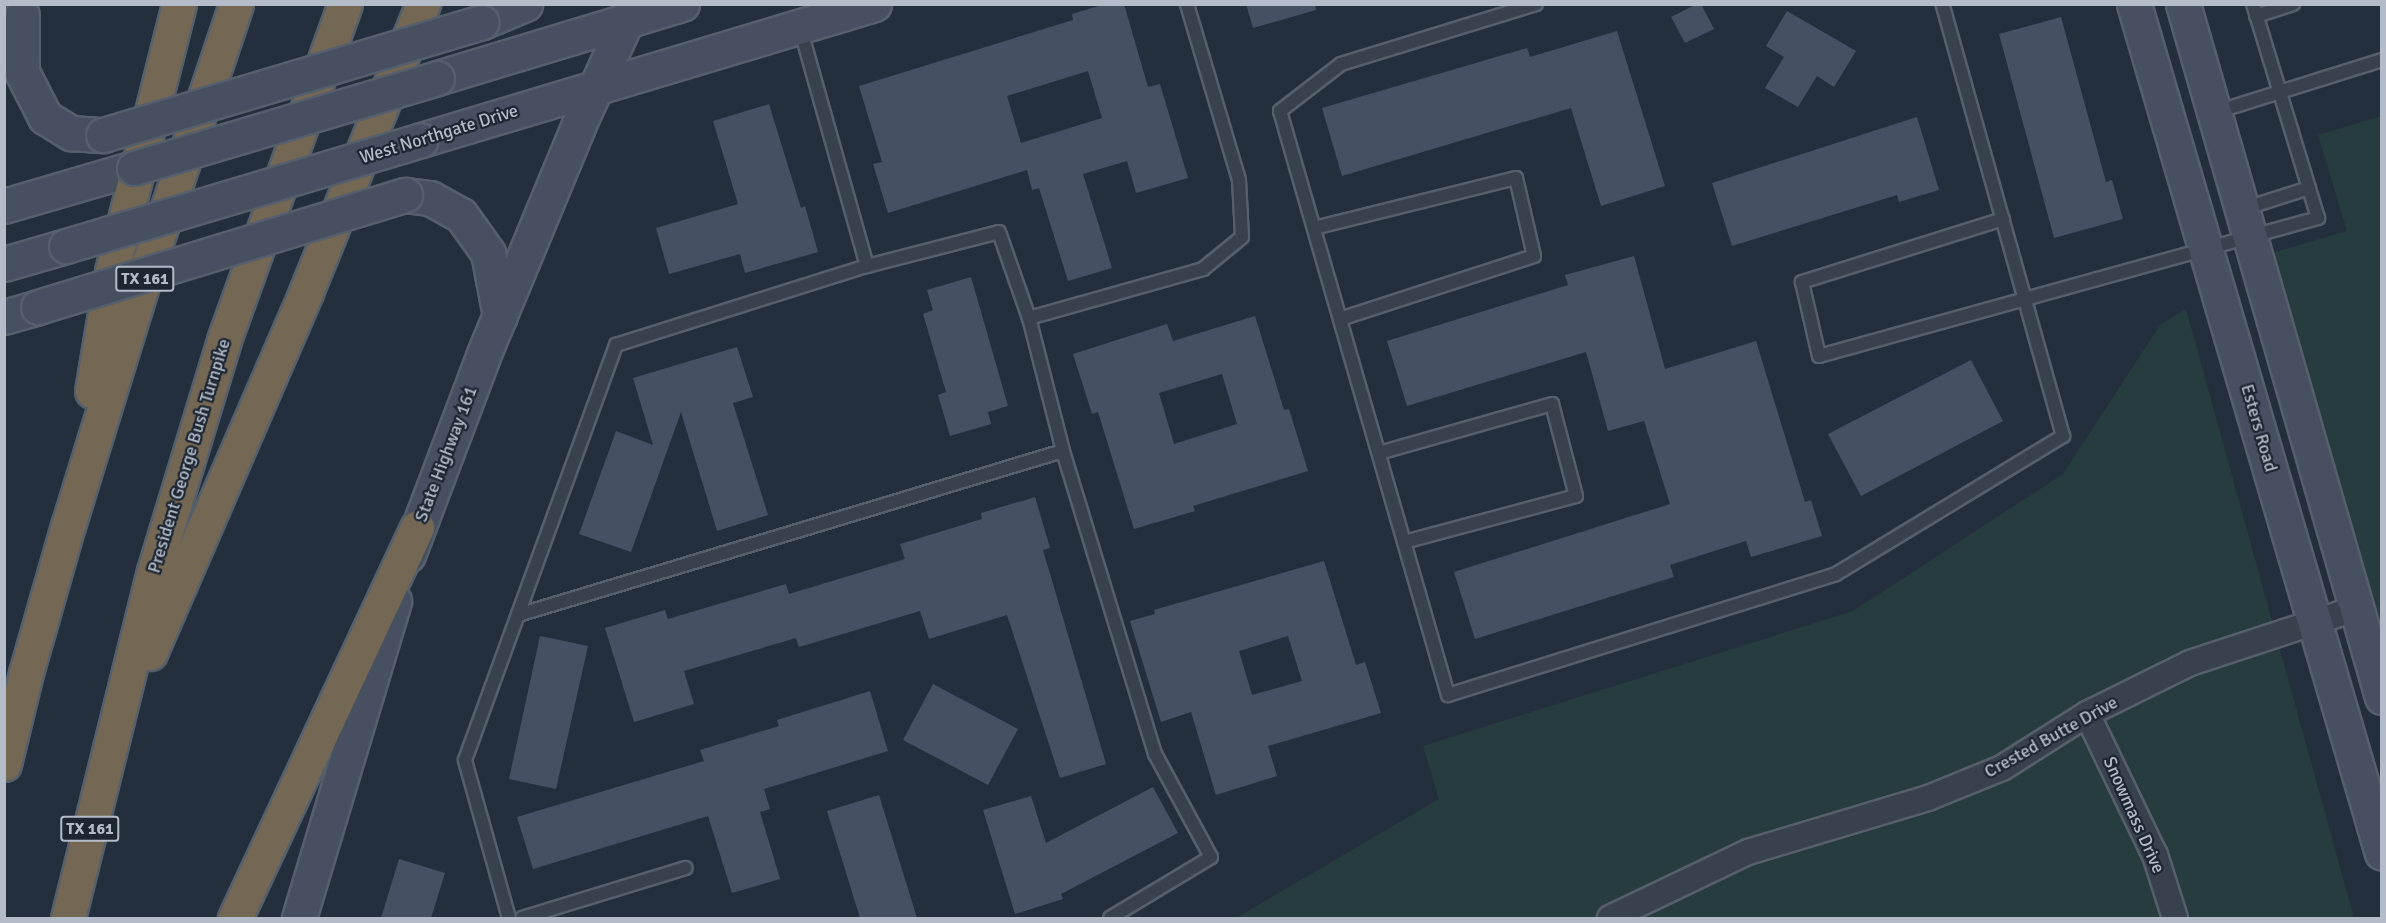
<!DOCTYPE html>
<style>
body{margin:0}
#map{position:relative;width:2386px;height:923px;overflow:hidden;background:#242f3e;font-family:Signika,sans-serif}
div>[style]{position:absolute}
.green>*{inset:0;background:#263c3f}
.building>*{inset:0;background:#455162}
.roads{filter:drop-shadow(2px 0 #565f6c) drop-shadow(-2px 0 #565f6c) drop-shadow(0 2px #565f6c) drop-shadow(0 -2px #565f6c)}
.lane>*{height:12px;margin:-6px;padding:0 6px;transform-origin:6px;border-radius:6px;background:#38414e}
.street>*{height:24px;margin:-12px;padding:0 12px;transform-origin:12px;border-radius:12px;background:#38414e}
.secondary>*{height:33px;margin:-16.5px;padding:0 16.5px;transform-origin:16.5px;border-radius:16.5px;background:#465061}
.highway>*{height:33px;margin:-16.5px;padding:0 16.5px;transform-origin:16.5px;border-radius:16.5px;background:#746855}
.bridges{filter:drop-shadow(2px 0 #565f6c) drop-shadow(-2px 0 #565f6c) drop-shadow(0 2px #565f6c) drop-shadow(0 -2px #565f6c)}
.secondary-bridge>*{height:33px;margin:-16.5px;padding:0 16.5px;transform-origin:16.5px;border-radius:16.5px;background:#465061}
span{translate:-50% -50%;white-space:nowrap;text-align:center;line-height:1.15;-webkit-text-stroke:4.5px #1d2633;paint-order:stroke}
.shield-label span{padding:2px 4px;background:#1d2633;border:2px solid;border-radius:4px;-webkit-text-stroke-width:0}
.shield-label{font-size:16px;color:#b4bcc9;font-weight:700}
.street-label{font-size:18px;color:#b4bcc9}
.frame{position:absolute;inset:0;border:6px solid #b4bcc9;pointer-events:none}
</style>
<div id="map">
<div class="green">
<div style="clip-path:polygon(2381px 116px,2381px 635px,2268px 254px,2347px 231px,2318px 135px)"></div>
<div style="clip-path:polygon(2186px 309px,2354px 918px,1236px 918px,1439px 799px,1423px 746px,1853px 611px,2063px 474px,2160px 325px)"></div>
</div>
<div class="building">
<div style="clip-path:polygon(evenodd,1105px 4px,1124px 4px,1148px 87px,1160px 84px,1188px 178px,1136px 193px,1127px 161px,1083px 174px,1112px 268px,1068px 281px,1039px 188px,1032px 190px,1027px 170px,888px 213px,873px 164px,882px 162px,859px 86px,1073px 20px,1072px 14px,1105px 4px,1088px 71px,1102px 118px,1021px 143px,1007px 96px,1088px 71px)"></div>
<div style="clip-path:polygon(1246px 4px,1315px 4px,1316px 10px,1253px 28px)"></div>
<div style="clip-path:polygon(1697px 4px,1701px 4px,1714px 29px,1685px 43px,1671px 17px)"></div>
<div style="clip-path:polygon(1787px 11px,1856px 51px,1834px 87px,1817px 76px,1798px 107px,1765px 88px,1784px 57px,1766px 46px)"></div>
<div style="clip-path:polygon(2061px 17px,2106px 182px,2112px 180px,2123px 219px,2054px 238px,1999px 34px)"></div>
<div style="clip-path:polygon(1617px 31px,1665px 186px,1601px 206px,1571px 108px,1342px 176px,1322px 108px,1527px 48px,1530px 57px)"></div>
<div style="clip-path:polygon(769px 104px,801px 208px,805px 206px,818px 252px,745px 273px,740px 254px,669px 274px,656px 228px,738px 204px,713px 121px)"></div>
<div style="clip-path:polygon(1917px 117px,1939px 190px,1899px 202px,1897px 195px,1732px 246px,1712px 183px)"></div>
<div style="clip-path:polygon(1634px 256px,1665px 369px,1756px 341px,1805px 502px,1811px 500px,1822px 536px,1751px 557px,1746px 541px,1670px 565px,1674px 577px,1475px 639px,1454px 572px,1670px 504px,1644px 421px,1608px 431px,1586px 352px,1407px 406px,1387px 341px,1568px 285px,1565px 275px)"></div>
<div style="clip-path:polygon(971px 277px,1008px 406px,988px 412px,991px 424px,950px 436px,938px 395px,946px 392px,923px 314px,933px 310px,927px 290px)"></div>
<div style="clip-path:polygon(evenodd,1255px 316px,1284px 410px,1289px 409px,1308px 471px,1193px 506px,1195px 511px,1134px 529px,1098px 412px,1092px 414px,1073px 354px,1167px 324px,1173px 341px,1255px 316px,1222px 374px,1237px 424px,1174px 444px,1159px 393px,1222px 374px)"></div>
<div style="clip-path:polygon(737px 347px,753px 397px,733px 403px,768px 515px,717px 531px,681px 412px,631px 552px,579px 534px,616px 431px,653px 445px,633px 378px)"></div>
<div style="clip-path:polygon(1971px 360px,2003px 421px,1861px 496px,1828px 434px)"></div>
<div style="clip-path:polygon(1035px 497px,1050px 548px,1043px 550px,1106px 764px,1060px 778px,1007px 615px,929px 639px,920px 611px,799px 647px,796px 638px,684px 671px,694px 704px,634px 722px,605px 628px,665px 610px,668px 619px,786px 584px,789px 594px,905px 559px,900px 544px,982px 519px,981px 513px)"></div>
<div style="clip-path:polygon(evenodd,1324px 561px,1356px 665px,1365px 662px,1381px 713px,1268px 746px,1277px 776px,1216px 795px,1191px 712px,1161px 722px,1130px 621px,1155px 614px,1154px 610px,1324px 561px,1288px 636px,1302px 681px,1252px 695px,1239px 651px,1288px 636px)"></div>
<div style="clip-path:polygon(540px 636px,588px 646px,556px 789px,509px 779px)"></div>
<div style="clip-path:polygon(933px 684px,1018px 729px,988px 785px,903px 740px)"></div>
<div style="clip-path:polygon(870px 691px,888px 751px,764px 789px,770px 809px,760px 812px,780px 879px,732px 893px,708px 816px,533px 869px,517px 817px,704px 761px,700px 750px,779px 726px,777px 720px)"></div>
<div style="clip-path:polygon(1153px 787px,1178px 833px,1061px 894px,1063px 899px,1015px 914px,983px 810px,1031px 796px,1046px 843px)"></div>
<div style="clip-path:polygon(879px 795px,917px 918px,860px 918px,827px 811px)"></div>
<div style="clip-path:polygon(399px 859px,445px 873px,431px 918px,381px 918px)"></div>
</div>
<div class="roads">
<div class="lane">
<div style="left:1536px;top:4px;width:204px;rotate:162.9deg"></div>
<div style="left:1341px;top:64px;width:77px;rotate:142.4deg"></div>
<div style="left:1280px;top:111px;width:608px;rotate:73.95deg"></div>
<div style="left:1448px;top:695px;width:406px;rotate:-17.3deg"></div>
<div style="left:1836px;top:574px;width:266px;rotate:-31.3deg"></div>
<div style="left:2063px;top:436px;width:449px;rotate:-105.6deg"></div>
<div style="left:2253px;top:4px;width:192px;rotate:73.1deg"></div>
<div style="left:2256px;top:16px;width:39px;rotate:-18deg"></div>
<div style="left:2216px;top:112px;width:174px;rotate:-17.4deg"></div>
<div style="left:2003px;top:219px;width:211px;rotate:162.6deg"></div>
<div style="left:1802px;top:282px;width:76px;rotate:77.1deg"></div>
<div style="left:1819px;top:356px;width:518px;rotate:-15.46deg"></div>
<div style="left:2318px;top:218px;width:31px;rotate:-107deg"></div>
<div style="left:2309px;top:188px;width:69px;rotate:162.3deg"></div>
<div style="left:1314px;top:228px;width:208px;rotate:-13.9deg"></div>
<div style="left:1516px;top:178px;width:80px;rotate:77deg"></div>
<div style="left:1534px;top:256px;width:204px;rotate:162deg"></div>
<div style="left:867px;top:266px;width:136px;rotate:-14.4deg"></div>
<div style="left:999px;top:232px;width:91px;rotate:70.8deg"></div>
<div style="left:1379px;top:453px;width:180px;rotate:-15.8deg"></div>
<div style="left:1552px;top:404px;width:95px;rotate:75.4deg"></div>
<div style="left:1576px;top:496px;width:178px;rotate:165deg"></div>
<div style="left:518px;top:615px;width:569px;rotate:-16.75deg"></div>
<div style="left:509px;top:918px;width:164px;rotate:-105.6deg"></div>
<div style="left:465px;top:760px;width:442px;rotate:-70deg"></div>
<div style="left:616px;top:345px;width:263px;rotate:-17.5deg"></div>
<div style="left:867px;top:266px;width:248px;rotate:-105.7deg"></div>
<div style="left:522px;top:918px;width:171px;rotate:-17deg"></div>
<div style="left:1110px;top:918px;width:118px;rotate:-31.1deg"></div>
<div style="left:1211px;top:857px;width:117px;rotate:-118.5deg"></div>
<div style="left:1155px;top:754px;width:317px;rotate:-106.9deg"></div>
<div style="left:1063px;top:451px;width:137px;rotate:-104.3deg"></div>
<div style="left:1029px;top:318px;width:181px;rotate:-15.7deg"></div>
<div style="left:1203px;top:269px;width:50px;rotate:-39.4deg"></div>
<div style="left:1242px;top:237px;width:57px;rotate:-93deg"></div>
<div style="left:1239px;top:180px;width:184px;rotate:-106.5deg"></div>
</div>
<div class="street">
<div style="left:2087px;top:714px;width:157px;rotate:64.3deg"></div>
<div style="left:2155px;top:855px;width:66px;rotate:72.4deg"></div>
<div style="left:1610px;top:918px;width:153px;rotate:-25.6deg"></div>
<div style="left:1748px;top:852px;width:188px;rotate:-16.7deg"></div>
<div style="left:1928px;top:798px;width:80px;rotate:-22.1deg"></div>
<div style="left:2002px;top:768px;width:101px;rotate:-32.4deg"></div>
<div style="left:2087px;top:714px;width:115px;rotate:-26.3deg"></div>
<div style="left:2190px;top:663px;width:176px;rotate:-18.2deg"></div>
</div>
<div class="secondary">
<div style="left:2134px;top:4px;width:884px;rotate:73.72deg"></div>
<div style="left:2183px;top:4px;width:721px;rotate:73.98deg"></div>
<div style="left:22px;top:15px;width:57px;rotate:90deg"></div>
<div style="left:22px;top:72px;width:51px;rotate:62.9deg"></div>
<div style="left:45px;top:117px;width:31px;rotate:32deg"></div>
<div style="left:71px;top:133px;width:32px;rotate:4deg"></div>
<div style="left:482px;top:22px;width:47px;rotate:-22.7deg"></div>
<div style="left:437px;top:78px;width:256px;rotate:-16.8deg"></div>
<div style="left:421px;top:140px;width:473px;rotate:-16.7deg"></div>
<div style="left:405px;top:195px;width:25px;rotate:7deg"></div>
<div style="left:430px;top:198px;width:35px;rotate:29deg"></div>
<div style="left:461px;top:215px;width:47px;rotate:54.6deg"></div>
<div style="left:488px;top:253px;width:64px;rotate:79.2deg"></div>
<div style="left:4px;top:206px;width:135px;rotate:-16.3deg"></div>
<div style="left:4px;top:264px;width:65px;rotate:-16.2deg"></div>
<div style="left:4px;top:317px;width:35px;rotate:-16deg"></div>
<div style="left:408px;top:555px;width:213px;rotate:-69.3deg"></div>
<div style="left:483px;top:356px;width:251px;rotate:-67.5deg"></div>
<div style="left:579px;top:124px;width:132px;rotate:-65.4deg"></div>
<div style="left:299px;top:918px;width:331px;rotate:-73.3deg"></div>
</div>
<div class="highway">
<div style="left:92px;top:391px;width:122px;rotate:-80.5deg"></div>
<div style="left:112px;top:271px;width:275px;rotate:-75.9deg"></div>
<div style="left:150px;top:653px;width:393px;rotate:-66.6deg"></div>
<div style="left:306px;top:292px;width:311px;rotate:-67.9deg"></div>
<div style="left:4px;top:764px;width:94px;rotate:-76.4deg"></div>
<div style="left:26px;top:673px;width:153px;rotate:-74.1deg"></div>
<div style="left:68px;top:526px;width:275px;rotate:-72.9deg"></div>
<div style="left:149px;top:263px;width:273px;rotate:-71.4deg"></div>
<div style="left:68px;top:918px;width:357px;rotate:-76.1deg"></div>
<div style="left:154px;top:571px;width:241px;rotate:-73.1deg"></div>
<div style="left:224px;top:340px;width:357px;rotate:-70.2deg"></div>
<div style="left:235px;top:918px;width:431px;rotate:-65deg"></div>
</div>
</div>
<div class="bridges">
<div class="secondary-bridge">
<div style="left:103px;top:135px;width:395px;rotate:-16.6deg"></div>
<div style="left:134px;top:168px;width:316px;rotate:-16.5deg"></div>
<div style="left:66px;top:246px;width:370px;rotate:-16.6deg"></div>
<div style="left:38px;top:307px;width:384px;rotate:-17deg"></div>
</div>
</div>
<div class="shield-label">
<span style="left:145px;top:279px">TX 161</span>
<span style="left:90px;top:829px">TX 161</span>
</div>
<div class="street-label">
<span style="left:439px;top:134px;rotate:-17deg">West Northgate Drive</span>
<span style="left:2259px;top:428px;rotate:74deg">Esters Road</span>
<span style="left:446px;top:454px;rotate:-69deg">State Highway 161</span>
<span style="left:189px;top:456px;rotate:-73deg">President George Bush Turnpike</span>
<span style="left:2051px;top:737px;rotate:-29deg">Crested Butte Drive</span>
<span style="left:2134px;top:815px;rotate:66deg">Snowmass Drive</span>
</div>
<div class="frame"></div>
</div>
